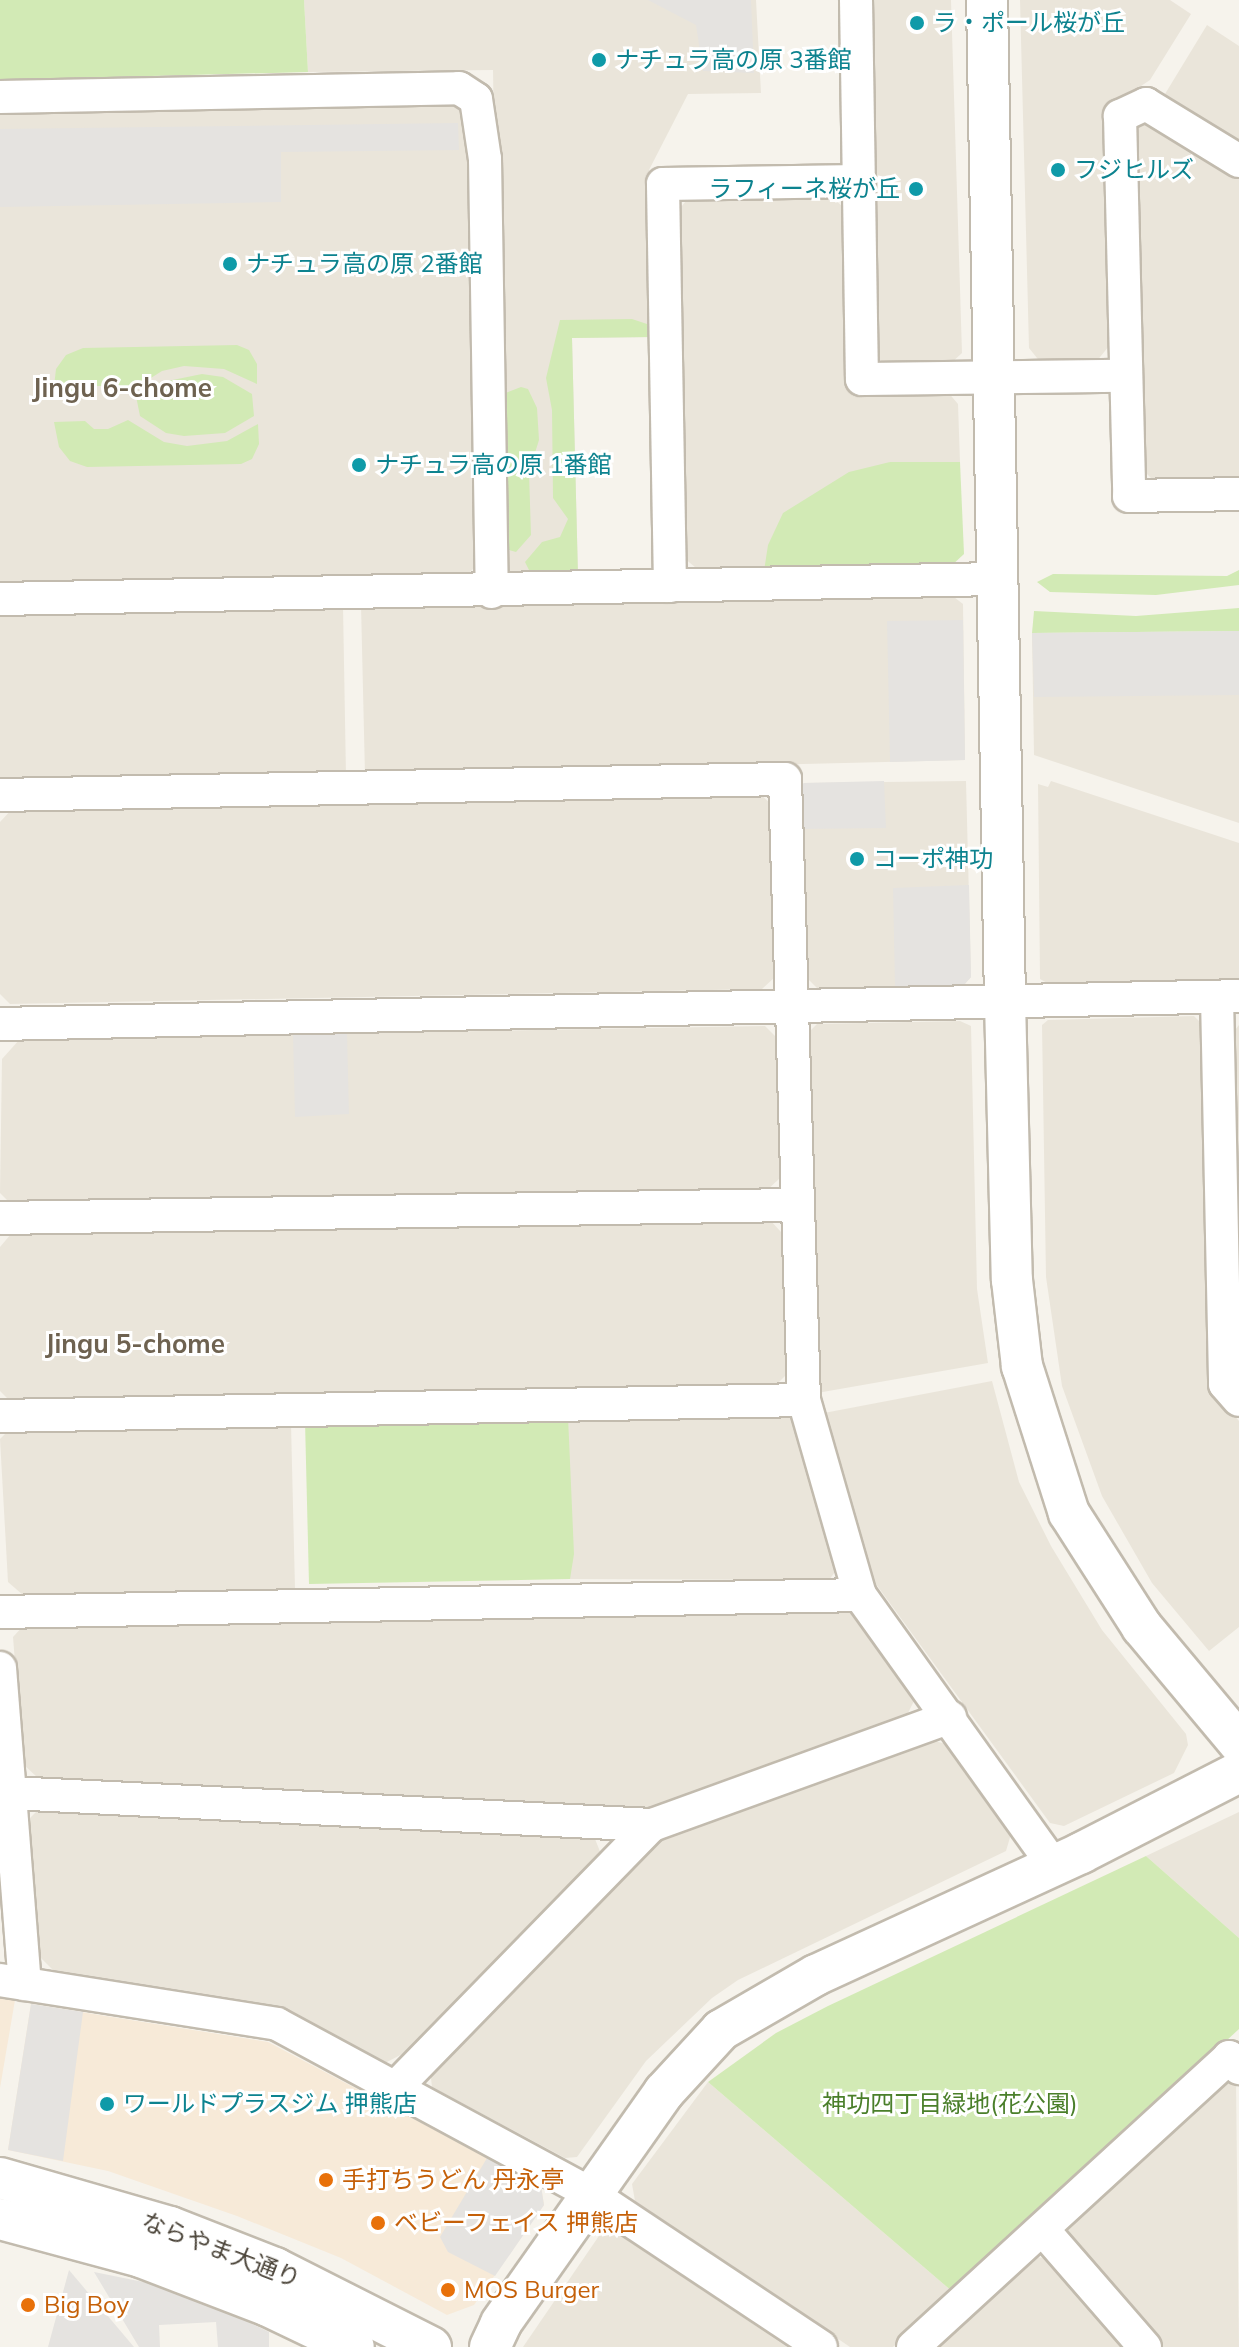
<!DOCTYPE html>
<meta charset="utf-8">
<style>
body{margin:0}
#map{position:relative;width:1239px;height:2347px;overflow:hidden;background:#f6f3ec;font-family:Mulish,"Noto Sans JP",sans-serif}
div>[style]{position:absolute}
.residential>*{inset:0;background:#eae5da}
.commercial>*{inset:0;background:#f7ead8}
.green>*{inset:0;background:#d2eab5}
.parking>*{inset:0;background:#e5e3e0}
.roads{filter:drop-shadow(2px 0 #c2bbae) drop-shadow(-2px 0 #c2bbae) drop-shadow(0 2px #c2bbae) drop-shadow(0 -2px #c2bbae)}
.minor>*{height:32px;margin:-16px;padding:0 16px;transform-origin:16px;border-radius:16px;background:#fff}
.tertiary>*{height:40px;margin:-20px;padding:0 20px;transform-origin:20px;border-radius:20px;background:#fff}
.dots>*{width:22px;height:22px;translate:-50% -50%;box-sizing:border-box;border:4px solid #fff;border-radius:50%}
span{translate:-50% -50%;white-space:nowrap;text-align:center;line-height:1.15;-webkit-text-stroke:6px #fff;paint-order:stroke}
.culture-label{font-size:24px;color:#0d838f}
.left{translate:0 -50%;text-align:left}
.right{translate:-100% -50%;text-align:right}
.park-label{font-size:24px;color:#4a7f2a}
.food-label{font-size:24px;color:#c56008}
.street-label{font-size:24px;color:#4b4439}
.neighbourhood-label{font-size:26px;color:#6e6250;font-weight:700}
</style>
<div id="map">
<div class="residential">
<div style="clip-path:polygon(304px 0,756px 0,761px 93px,688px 94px,649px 170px,653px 337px,572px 338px,578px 576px,516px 576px,501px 564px,493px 70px,308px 72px)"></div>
<div style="clip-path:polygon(866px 0,951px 0,962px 353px,949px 365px,888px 366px,872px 354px)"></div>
<div style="clip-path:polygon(1020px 0,1170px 0,1191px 14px,1150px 80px,1105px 110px,1109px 346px,1096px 362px,1041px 363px,1029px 348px)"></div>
<div style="clip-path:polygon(1207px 25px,1239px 46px,1239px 141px,1165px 94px)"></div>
<div style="clip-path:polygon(455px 105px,469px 118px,477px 565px,464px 578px,0 586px,0 114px)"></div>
<div style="clip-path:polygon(1145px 118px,1239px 176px,1239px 479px,1154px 481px,1140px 467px,1133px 126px)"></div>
<div style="clip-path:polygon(689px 197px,832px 197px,844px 208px,847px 391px,947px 391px,958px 404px,960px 462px,890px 462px,764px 571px,701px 572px,684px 558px,678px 211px)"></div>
<div style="clip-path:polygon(950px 594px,963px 604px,965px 760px,365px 775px,361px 605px)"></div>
<div style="clip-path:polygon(343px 606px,346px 776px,0 781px,0 613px)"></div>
<div style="clip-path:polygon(1239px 631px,1239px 823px,1034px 755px,1032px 633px)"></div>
<div style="clip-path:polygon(966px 781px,971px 977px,963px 986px,817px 988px,803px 974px,799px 788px,804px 783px)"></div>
<div style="clip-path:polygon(1051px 781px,1239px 843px,1239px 981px,1049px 984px,1040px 979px,1038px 784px,1048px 787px)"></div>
<div style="clip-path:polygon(759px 793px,772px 805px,775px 977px,762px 989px,10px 1004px,0 994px,0 822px,14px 807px)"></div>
<div style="clip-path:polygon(1194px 1016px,1206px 1028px,1215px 1392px,1239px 1421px,1239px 1627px,1209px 1651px,1152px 1583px,1102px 1496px,1062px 1386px,1046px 1277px,1042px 1025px,1048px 1020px)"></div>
<div style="clip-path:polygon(960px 1021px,971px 1026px,977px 1289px,988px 1363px,817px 1393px,804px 1037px,817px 1024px)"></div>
<div style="clip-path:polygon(1239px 1025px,1239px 1248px,1235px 1030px)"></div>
<div style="clip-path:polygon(765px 1026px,776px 1037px,780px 1178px,765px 1192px,14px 1207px,0 1193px,2px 1059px,20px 1039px)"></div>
<div style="clip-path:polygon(769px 1219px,781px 1232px,788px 1373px,775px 1386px,10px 1401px,0 1391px,0 1247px,11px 1234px)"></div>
<div style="clip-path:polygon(992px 1381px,1019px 1482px,1051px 1546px,1102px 1630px,1186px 1734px,1188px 1745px,1174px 1773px,1064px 1826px,1050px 1823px,873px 1580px,824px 1413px)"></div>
<div style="clip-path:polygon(788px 1411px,801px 1423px,841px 1564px,829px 1580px,570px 1579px,568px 1416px)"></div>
<div style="clip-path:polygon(291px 1424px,295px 1589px,23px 1595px,8px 1582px,0 1439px,11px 1428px)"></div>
<div style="clip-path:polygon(849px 1610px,914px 1701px,905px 1719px,648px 1810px,38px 1778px,23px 1764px,13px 1637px,26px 1623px)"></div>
<div style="clip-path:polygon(931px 1740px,946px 1744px,1011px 1834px,1006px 1851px,738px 1980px,712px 1998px,646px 2061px,577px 2157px,565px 2158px,432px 2087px,430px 2069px,659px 1836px)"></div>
<div style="clip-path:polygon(42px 1806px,593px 1834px,601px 1854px,410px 2050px,385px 2063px,284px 2008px,53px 1970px,39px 1956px,28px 1820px)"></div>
<div style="clip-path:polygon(1239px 1812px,1239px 1938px,1146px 1856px)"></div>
<div style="clip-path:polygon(708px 2082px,954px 2293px,893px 2347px,850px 2347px,635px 2201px,632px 2184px)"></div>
<div style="clip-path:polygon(1236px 2083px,1239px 2347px,1163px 2347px,1068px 2237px,1069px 2224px,1221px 2084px)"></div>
<div style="clip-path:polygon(603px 2230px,615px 2231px,787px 2347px,523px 2347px)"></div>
<div style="clip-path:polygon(1032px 2257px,1048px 2258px,1125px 2347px,935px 2347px)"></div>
</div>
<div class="commercial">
<div style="clip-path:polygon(0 1997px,15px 2000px,0 2088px)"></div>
<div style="clip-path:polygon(31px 2004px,268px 2042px,541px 2186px,544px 2205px,474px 2305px,447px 2315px,341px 2258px,237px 2216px,108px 2171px,8px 2150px)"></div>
</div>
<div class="green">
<div style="clip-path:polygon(0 0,304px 0,308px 72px,0 80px)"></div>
<div style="clip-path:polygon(632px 319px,653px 326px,653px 337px,572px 338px,578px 576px,532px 576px,525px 562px,542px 542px,560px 537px,568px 519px,553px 498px,552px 410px,546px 378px,560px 320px)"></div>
<div style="clip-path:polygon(237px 345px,249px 350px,257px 364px,257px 384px,224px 369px,184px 366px,162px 371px,127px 393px,106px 386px,92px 386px,84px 394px,53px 395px,56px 369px,66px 355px,83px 348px)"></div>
<div style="clip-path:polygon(202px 374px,223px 377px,252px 394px,254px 416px,225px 433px,184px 436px,166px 433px,140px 416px,136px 396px,148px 385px)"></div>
<div style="clip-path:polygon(521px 387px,528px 389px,537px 408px,539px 440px,529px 472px,531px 535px,516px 552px,501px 548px,498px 396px)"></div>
<div style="clip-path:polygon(128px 420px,164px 442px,187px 446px,227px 441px,258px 424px,259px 444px,252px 459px,241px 464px,87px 467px,70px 461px,59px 447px,54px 422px,85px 421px,94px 429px,108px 429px)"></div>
<div style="clip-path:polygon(890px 462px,960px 462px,964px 554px,950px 567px,764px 571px,768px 545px,783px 513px,849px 472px)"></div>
<div style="clip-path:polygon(1239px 570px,1239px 585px,1156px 595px,1050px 592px,1037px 582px,1053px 574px,1227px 576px)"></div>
<div style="clip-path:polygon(1239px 608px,1239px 631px,1032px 633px,1034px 611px,1136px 616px)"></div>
<div style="clip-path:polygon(568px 1416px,574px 1554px,570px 1579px,309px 1584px,305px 1421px)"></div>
<div style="clip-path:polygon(1146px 1856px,1239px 1938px,1239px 2029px,954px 2293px,708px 2082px,776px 2033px,828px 2006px)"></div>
</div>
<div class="parking">
<div style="clip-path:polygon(648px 0,751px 0,754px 73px,703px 71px,696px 25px)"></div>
<div style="clip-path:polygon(458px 123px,459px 150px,281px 152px,281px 202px,0 207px,0 129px)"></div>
<div style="clip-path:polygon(963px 620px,965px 760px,890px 762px,887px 621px)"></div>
<div style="clip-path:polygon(1239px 631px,1239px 695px,1034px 697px,1032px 633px)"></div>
<div style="clip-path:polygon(884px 781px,886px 828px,799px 829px,799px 788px,804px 783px)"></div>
<div style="clip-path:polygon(969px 885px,971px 977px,963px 986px,895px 987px,893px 888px)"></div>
<div style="clip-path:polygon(347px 1033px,349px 1114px,295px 1117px,293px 1035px)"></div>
<div style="clip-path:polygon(31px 2004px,83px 2012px,63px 2161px,8px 2150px)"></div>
<div style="clip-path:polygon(487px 2158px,541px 2186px,544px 2205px,495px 2276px,448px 2252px,440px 2237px)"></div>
<div style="clip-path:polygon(69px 2270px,134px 2347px,48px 2347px)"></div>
<div style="clip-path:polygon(94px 2272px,183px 2290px,269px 2332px,269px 2347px,218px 2347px,216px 2322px,159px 2325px,160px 2347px,139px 2347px)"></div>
</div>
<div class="roads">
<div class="minor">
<div style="left:856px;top:0;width:379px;rotate:89.1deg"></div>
<div style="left:862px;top:379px;width:263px;rotate:-0.7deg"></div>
<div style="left:0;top:97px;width:459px;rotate:-1.1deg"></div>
<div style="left:459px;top:88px;width:20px;rotate:33deg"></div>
<div style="left:476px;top:99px;width:61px;rotate:81.5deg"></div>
<div style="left:485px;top:159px;width:433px;rotate:89.1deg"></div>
<div style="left:1239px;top:161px;width:109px;rotate:-148.5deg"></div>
<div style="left:1146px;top:104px;width:29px;rotate:155deg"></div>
<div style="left:1120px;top:116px;width:380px;rotate:88.6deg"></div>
<div style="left:1129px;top:496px;width:110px;rotate:-1deg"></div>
<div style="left:670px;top:586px;width:402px;rotate:-91deg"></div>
<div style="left:663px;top:184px;width:196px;rotate:-0.9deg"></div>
<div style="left:0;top:599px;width:997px;rotate:-1.15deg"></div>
<div style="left:0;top:795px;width:785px;rotate:-1.17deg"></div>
<div style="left:785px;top:779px;width:621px;rotate:88.25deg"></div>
<div style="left:804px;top:1400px;width:203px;rotate:74deg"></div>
<div style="left:860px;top:1595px;width:332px;rotate:54.4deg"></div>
<div style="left:1217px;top:997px;width:387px;rotate:88.8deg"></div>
<div style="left:1225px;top:1384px;width:21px;rotate:49deg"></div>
<div style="left:0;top:1024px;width:1239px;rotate:-1.29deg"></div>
<div style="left:0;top:1218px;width:796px;rotate:-0.94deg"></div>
<div style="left:0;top:1416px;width:804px;rotate:-1.14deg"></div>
<div style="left:0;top:1612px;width:860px;rotate:-1.13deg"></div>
<div style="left:0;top:1668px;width:317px;rotate:85.5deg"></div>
<div style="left:10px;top:1793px;width:643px;rotate:2.85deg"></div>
<div style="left:0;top:1980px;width:280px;rotate:9deg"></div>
<div style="left:277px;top:2024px;width:357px;rotate:28.4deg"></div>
<div style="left:591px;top:2194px;width:276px;rotate:33.6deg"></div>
<div style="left:395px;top:2088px;width:368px;rotate:-45.7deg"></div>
<div style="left:652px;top:1825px;width:317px;rotate:-19.9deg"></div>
<div style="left:1044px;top:2231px;width:154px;rotate:49deg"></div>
<div style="left:913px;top:2347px;width:429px;rotate:-42.5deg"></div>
<div style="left:1229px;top:2057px;width:15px;rotate:48deg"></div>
</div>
<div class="tertiary">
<div style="left:987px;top:0;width:1001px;rotate:88.97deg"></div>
<div style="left:1005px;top:1001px;width:279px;rotate:88.6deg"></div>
<div style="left:1012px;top:1280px;width:87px;rotate:83.4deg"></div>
<div style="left:1022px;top:1366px;width:154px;rotate:72.3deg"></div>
<div style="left:1069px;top:1513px;width:135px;rotate:57.4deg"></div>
<div style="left:1142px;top:1627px;width:151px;rotate:50.1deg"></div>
<div style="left:0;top:2178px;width:177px;rotate:16.1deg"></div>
<div style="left:170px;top:2227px;width:113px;rotate:21.3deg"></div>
<div style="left:275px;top:2268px;width:175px;rotate:26.9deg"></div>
<div style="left:0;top:2219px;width:146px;rotate:15.1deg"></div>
<div style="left:141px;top:2257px;width:136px;rotate:21.1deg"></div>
<div style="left:268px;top:2306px;width:95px;rotate:25.5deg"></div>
<div style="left:490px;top:2347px;width:26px;rotate:-65deg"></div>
<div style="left:501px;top:2323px;width:283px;rotate:-54.8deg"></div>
<div style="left:664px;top:2092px;width:84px;rotate:-47.4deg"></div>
<div style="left:721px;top:2030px;width:110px;rotate:-30.1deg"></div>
<div style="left:816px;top:1975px;width:292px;rotate:-24.7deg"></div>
<div style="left:1081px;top:1853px;width:178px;rotate:-27.1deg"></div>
</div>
</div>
<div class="dots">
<div style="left:917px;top:23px;background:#0f9aa8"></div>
<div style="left:599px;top:60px;background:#0f9aa8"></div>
<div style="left:1058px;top:170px;background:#0f9aa8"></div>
<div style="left:916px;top:189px;background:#0f9aa8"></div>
<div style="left:230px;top:264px;background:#0f9aa8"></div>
<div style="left:359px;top:465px;background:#0f9aa8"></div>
<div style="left:857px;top:859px;background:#0f9aa8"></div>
<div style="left:107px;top:2104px;background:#0f9aa8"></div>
<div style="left:326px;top:2180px;background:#e8710a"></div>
<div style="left:378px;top:2223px;background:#e8710a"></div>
<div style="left:448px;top:2290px;background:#e8710a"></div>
<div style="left:28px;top:2305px;background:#e8710a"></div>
</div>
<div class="culture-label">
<span class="left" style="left:933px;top:23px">ラ・ポール桜が丘</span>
<span class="left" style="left:615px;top:60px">ナチュラ高の原 3番館</span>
<span class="left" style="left:1074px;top:170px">フジヒルズ</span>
<span class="right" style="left:900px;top:189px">ラフィーネ桜が丘</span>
<span class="left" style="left:246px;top:264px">ナチュラ高の原 2番館</span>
<span class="left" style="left:375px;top:465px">ナチュラ高の原 1番館</span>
<span class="left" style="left:873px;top:859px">コーポ神功</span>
<span class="left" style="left:123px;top:2104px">ワールドプラスジム 押熊店</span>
</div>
<div class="park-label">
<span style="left:950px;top:2104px">神功四丁目緑地(花公園)</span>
</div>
<div class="food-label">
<span class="left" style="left:342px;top:2180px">手打ちうどん 丹永亭</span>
<span class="left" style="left:394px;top:2223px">ベビーフェイス 押熊店</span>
<span class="left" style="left:464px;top:2290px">MOS Burger</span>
<span class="left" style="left:44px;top:2305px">Big Boy</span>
</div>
<div class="street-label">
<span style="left:221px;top:2250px;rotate:21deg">ならやま大通り</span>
</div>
<div class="neighbourhood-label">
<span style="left:122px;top:388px">Jingu 6-chome</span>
<span style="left:135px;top:1344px">Jingu 5-chome</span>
</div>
</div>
